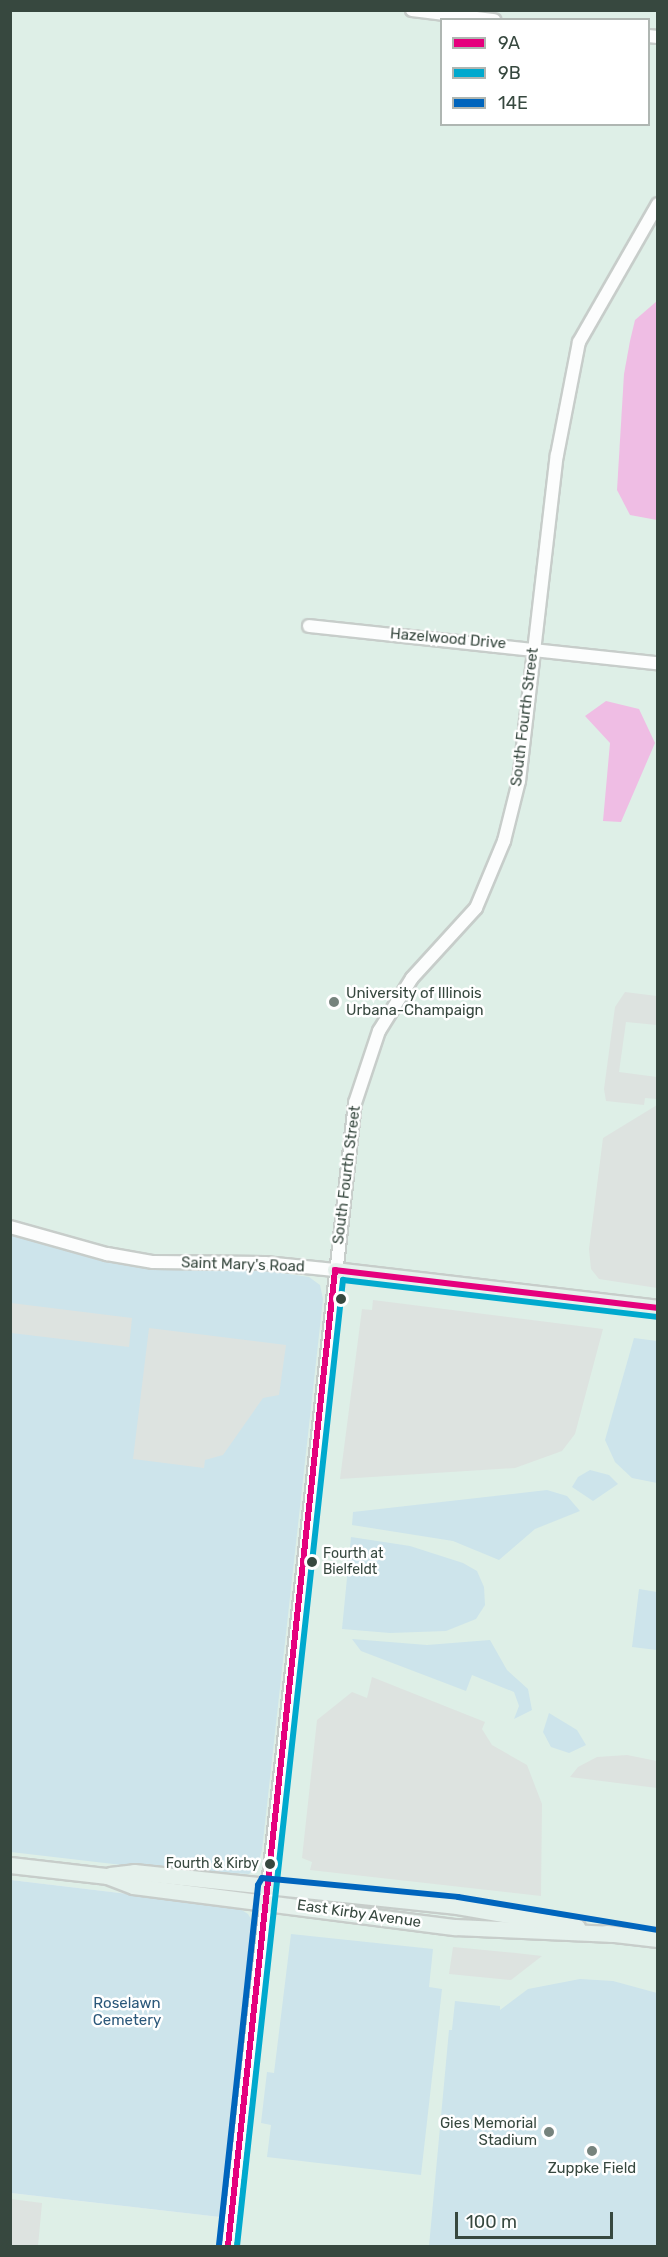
<!DOCTYPE html>
<style>
body{margin:0}
#map{position:relative;width:668px;height:2257px;overflow:hidden;background:#ecf1ef;font-family:Rubik,sans-serif}
div>[style]{position:absolute}
.education>*{inset:0;background:#deefe7}
.green>*{inset:0;background:#cde4eb}
.parking>*{inset:0;background:#dde3e0}
.water>*{inset:0;background:#efbde4}
.roads{filter:drop-shadow(2px 0 #c7cdca) drop-shadow(-2px 0 #c7cdca) drop-shadow(0 2px #c7cdca) drop-shadow(0 -2px #c7cdca)}
.minor>*{height:12px;margin:-6px;padding:0 6px;transform-origin:6px;border-radius:6px;background:#fcfdfd}
.major>*{height:15px;margin:-7.5px;padding:0 7.5px;transform-origin:7.5px;border-radius:7.5px;background:#e5f1ec}
.bus-1>*{height:6px;margin:-3px;padding:0 3px;transform-origin:3px;border-radius:3px;background:#e5007d}
.bus-2>*{height:6px;margin:-3px;padding:0 3px;transform-origin:3px;border-radius:3px;background:#00a9ce}
.bus-3>*{height:6px;margin:-3px;padding:0 3px;transform-origin:3px;border-radius:3px;background:#0065bd}
.dots>*{width:16px;height:16px;translate:-50% -50%;box-sizing:border-box;border:3px solid #fff;border-radius:50%}
span{translate:-50% -50%;white-space:nowrap;text-align:center;line-height:1.15;-webkit-text-stroke:5px #fff;paint-order:stroke}
.bus-label{font-size:14px;color:#37483f}
.left{translate:0 -50%;text-align:left}
.right{translate:-100% -50%;text-align:right}
.street-label{font-size:15px;color:#37483f}
.poi-label{font-size:15px;color:#37483f}
.park-label{font-size:15px;color:#2b587a}
.frame{position:absolute;inset:0;border:12px solid #37483f;pointer-events:none}
.legend{position:absolute;left:440px;top:18px;width:210px;height:108px;box-sizing:border-box;background:#fff;border:2px solid #afb6b2;margin:0;padding:8px 10px;list-style:none;font-size:18px;color:#37483f}
.legend li{display:flex;align-items:center;gap:12px;height:30px}
.legend b{width:30px;border:2px solid #afb6b2}
.scale{position:absolute;left:455px;top:2212px;width:158px;height:27px;box-sizing:border-box;border:3px solid #37483f;border-top:0;padding-left:8px;font-size:18px;line-height:21px;white-space:nowrap;color:#37483f;-webkit-text-stroke:4px #fff;paint-order:stroke}
</style>
<div id="map">
<div class="education">
<div style="clip-path:polygon(evenodd,11px 11px,657px 11px,657px 2246px,11px 2246px,11px 2193px,220px 2217px,237px 1907px,11px 1880px,11px 11px,442px 20px,648px 20px,648px 124px,442px 124px,442px 20px)"></div>
</div>
<div class="green">
<div style="clip-path:polygon(11px 1232px,148px 1268px,253px 1269px,309px 1277px,320px 1285px,323px 1299px,262px 1850px,258px 1865px,249px 1874px,139px 1867px,11px 1852px)"></div>
<div style="clip-path:polygon(634px 1338px,657px 1341px,657px 1483px,632px 1478px,615px 1462px,605px 1440px)"></div>
<div style="clip-path:polygon(590px 1470px,609px 1475px,618px 1484px,593px 1501px,572px 1487px,578px 1477px)"></div>
<div style="clip-path:polygon(547px 1490px,567px 1496px,580px 1511px,535px 1529px,499px 1560px,453px 1541px,352px 1525px,353px 1512px)"></div>
<div style="clip-path:polygon(351px 1537px,410px 1546px,463px 1563px,477px 1571px,484px 1587px,485px 1605px,476px 1619px,446px 1631px,390px 1633px,342px 1629px)"></div>
<div style="clip-path:polygon(639px 1589px,657px 1592px,657px 1650px,632px 1647px)"></div>
<div style="clip-path:polygon(352px 1639px,427px 1645px,490px 1640px,507px 1670px,528px 1689px,532px 1710px,514px 1719px,519px 1706px,514px 1692px,472px 1675px,466px 1691px,361px 1651px)"></div>
<div style="clip-path:polygon(549px 1713px,577px 1730px,586px 1745px,569px 1753px,551px 1747px,543px 1732px)"></div>
<div style="clip-path:polygon(11px 1880px,237px 1907px,248px 1914px,254px 1924px,220px 2217px,11px 2193px)"></div>
<div style="clip-path:polygon(291px 1934px,433px 1949px,429px 1987px,442px 1989px,421px 2175px,267px 2157px,271px 2125px,261px 2123px,267px 2072px,274px 2073px)"></div>
<div style="clip-path:polygon(580px 1979px,613px 1981px,657px 1993px,657px 2246px,429px 2246px,449px 2030px,452px 2030px,455px 2001px,500px 2006px,500px 2010px,528px 1989px)"></div>
</div>
<div class="parking">
<div style="clip-path:polygon(625px 992px,657px 996px,657px 1025px,626px 1022px,619px 1072px,657px 1077px,657px 1099px,645px 1098px,644px 1105px,606px 1101px,604px 1089px,615px 1007px)"></div>
<div style="clip-path:polygon(657px 1105px,657px 1288px,599px 1279px,591px 1269px,589px 1249px,603px 1138px)"></div>
<div style="clip-path:polygon(373px 1300px,603px 1329px,575px 1434px,562px 1451px,515px 1468px,340px 1479px,362px 1309px,372px 1310px)"></div>
<div style="clip-path:polygon(11px 1303px,132px 1318px,129px 1347px,11px 1333px)"></div>
<div style="clip-path:polygon(149px 1328px,286px 1345px,279px 1395px,263px 1398px,223px 1455px,205px 1460px,204px 1468px,133px 1459px)"></div>
<div style="clip-path:polygon(372px 1677px,485px 1722px,482px 1729px,492px 1745px,527px 1765px,542px 1804px,541px 1896px,310px 1870px,312px 1862px,302px 1858px,317px 1720px,352px 1692px,367px 1698px)"></div>
<div style="clip-path:polygon(627px 1755px,657px 1761px,657px 1788px,570px 1777px,578px 1767px,597px 1757px)"></div>
<div style="clip-path:polygon(453px 1947px,516px 1953px,542px 1956px,511px 1980px,449px 1974px)"></div>
<div style="clip-path:polygon(11px 2199px,42px 2203px,38px 2246px,11px 2246px)"></div>
</div>
<div class="water">
<div style="clip-path:polygon(657px 301px,658px 520px,657px 520px,630px 515px,617px 490px,624px 374px,630px 341px,635px 320px)"></div>
<div style="clip-path:polygon(606px 701px,639px 709px,655px 743px,621px 822px,603px 821px,610px 743px,585px 716px)"></div>
</div>
<div class="roads">
<div class="minor">
<div style="left:412px;top:10px;width:83px;rotate:7deg"></div>
<div style="left:648px;top:36px;width:10px;rotate:6deg"></div>
<div style="left:309px;top:626px;width:351px;rotate:6.1deg"></div>
<div style="left:10px;top:1227px;width:101px;rotate:15.6deg"></div>
<div style="left:107px;top:1254px;width:47px;rotate:9.9deg"></div>
<div style="left:153px;top:1262px;width:112px;rotate:0.5deg"></div>
<div style="left:265px;top:1263px;width:70px;rotate:5.7deg"></div>
<div style="left:228px;top:2246px;width:1150px;rotate:-83.66deg"></div>
<div style="left:355px;top:1103px;width:76px;rotate:-71.6deg"></div>
<div style="left:379px;top:1031px;width:62px;rotate:-58.1deg"></div>
<div style="left:412px;top:978px;width:95px;rotate:-47.6deg"></div>
<div style="left:476px;top:908px;width:73px;rotate:-67.3deg"></div>
<div style="left:504px;top:841px;width:62px;rotate:-76deg"></div>
<div style="left:519px;top:781px;width:328px;rotate:-83.4deg"></div>
<div style="left:557px;top:455px;width:115px;rotate:-79deg"></div>
<div style="left:579px;top:342px;width:159px;rotate:-60.2deg"></div>
</div>
<div class="major">
<div style="left:335px;top:1270px;width:325px;rotate:6.7deg"></div>
<div style="left:10px;top:1865px;width:98px;rotate:6.5deg"></div>
<div style="left:107px;top:1876px;width:28px;rotate:21deg"></div>
<div style="left:133px;top:1886px;width:325px;rotate:7.3deg"></div>
<div style="left:455px;top:1927px;width:159px;rotate:2.5deg"></div>
<div style="left:110px;top:1875px;width:24px;rotate:-7deg"></div>
<div style="left:134px;top:1872px;width:325px;rotate:6deg"></div>
<div style="left:457px;top:1906px;width:122px;rotate:9.9deg"></div>
<div style="left:606px;top:1933px;width:52px;rotate:6.6deg"></div>
</div>
</div>
<div class="bus-1">
<div style="left:228px;top:2246px;width:982px;rotate:-83.74deg"></div>
<div style="left:335px;top:1270px;width:325px;rotate:6.7deg"></div>
</div>
<div class="bus-2">
<div style="left:237px;top:2246px;width:972px;rotate:-83.74deg"></div>
<div style="left:343px;top:1280px;width:316px;rotate:6.7deg"></div>
</div>
<div class="bus-3">
<div style="left:219px;top:2245px;width:362px;rotate:-83.8deg"></div>
<div style="left:258px;top:1885px;width:8px;rotate:-60deg"></div>
<div style="left:262px;top:1878px;width:197px;rotate:5.5deg"></div>
<div style="left:458px;top:1897px;width:203px;rotate:9.4deg"></div>
</div>
<div class="dots">
<div style="left:334px;top:1002px;background:#76837d"></div>
<div style="left:341px;top:1299px;background:#37483f"></div>
<div style="left:312px;top:1562px;background:#37483f"></div>
<div style="left:270px;top:1864px;background:#37483f"></div>
<div style="left:549px;top:2132px;background:#76837d"></div>
<div style="left:592px;top:2151px;background:#76837d"></div>
</div>
<div class="bus-label">
<span class="left" style="left:323px;top:1562px">Fourth at<br>Bielfeldt</span>
<span class="right" style="left:259px;top:1864px">Fourth &amp; Kirby</span>
</div>
<div class="street-label">
<span style="left:448px;top:639px;rotate:5deg">Hazelwood Drive</span>
<span style="left:525px;top:717px;rotate:-83deg">South Fourth Street</span>
<span style="left:347px;top:1175px;rotate:-83deg">South Fourth Street</span>
<span style="left:243px;top:1265px;rotate:2deg">Saint Mary's Road</span>
<span style="left:359px;top:1914px;rotate:8deg">East Kirby Avenue</span>
</div>
<div class="poi-label">
<span class="left" style="left:346px;top:1002px">University of Illinois<br>Urbana-Champaign</span>
<span class="right" style="left:537px;top:2132px">Gies Memorial<br>Stadium</span>
<span style="left:592px;top:2169px">Zuppke Field</span>
</div>
<div class="park-label">
<span style="left:127px;top:2012px">Roselawn<br>Cemetery</span>
</div>
<div class="frame"></div>
<ul class="legend">
<li><b style="height:8px;background:#e5007d"></b>9A</li>
<li><b style="height:8px;background:#00a9ce"></b>9B</li>
<li><b style="height:8px;background:#0065bd"></b>14E</li>
</ul>
<div class="scale">100 m</div>
</div>
